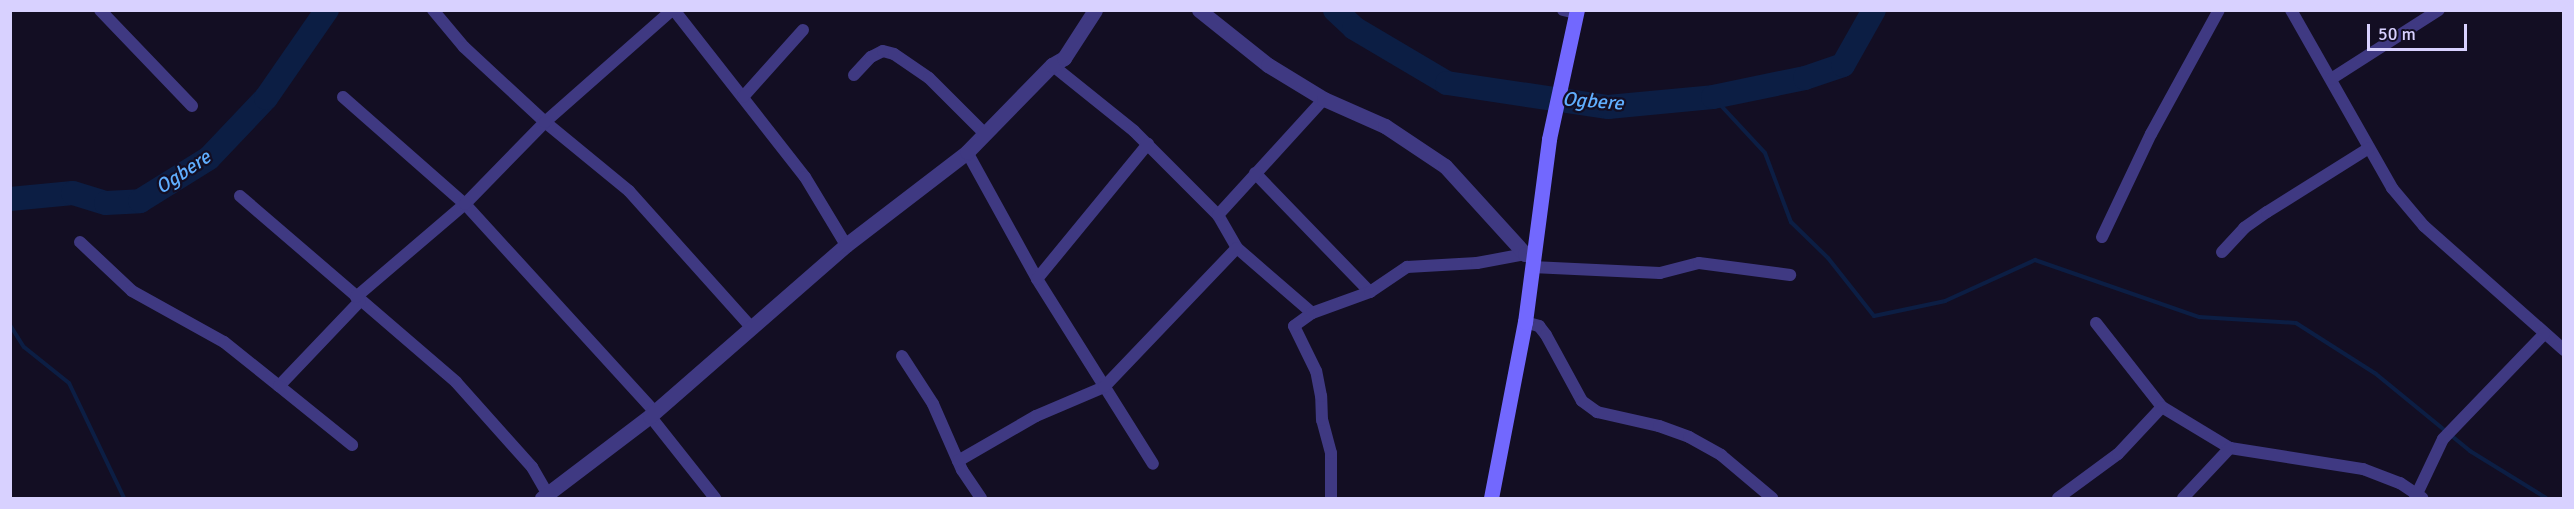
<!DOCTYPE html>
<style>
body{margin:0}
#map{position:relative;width:2574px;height:509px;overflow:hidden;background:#130e23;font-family:Signika,sans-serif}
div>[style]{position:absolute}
.stream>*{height:4px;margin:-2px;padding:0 2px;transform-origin:2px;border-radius:2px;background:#0c1e44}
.river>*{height:24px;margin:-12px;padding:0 12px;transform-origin:12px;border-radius:12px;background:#0c1e44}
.minor>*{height:12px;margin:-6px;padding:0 6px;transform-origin:6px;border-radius:6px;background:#3f3982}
.tertiary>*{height:15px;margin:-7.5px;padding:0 7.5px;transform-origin:7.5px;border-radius:7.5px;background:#3f3982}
.secondary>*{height:15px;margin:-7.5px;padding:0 7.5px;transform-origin:7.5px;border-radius:7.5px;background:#7268fe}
span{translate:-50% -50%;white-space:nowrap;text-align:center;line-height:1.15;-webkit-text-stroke:4.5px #130e23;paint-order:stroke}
.water-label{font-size:20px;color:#60aefe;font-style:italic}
.frame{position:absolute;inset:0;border:12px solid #d8d1ff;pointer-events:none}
.scale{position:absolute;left:2367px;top:24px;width:100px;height:27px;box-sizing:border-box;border:3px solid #d8d1ff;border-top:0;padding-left:8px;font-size:18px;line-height:21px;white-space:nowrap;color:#d8d1ff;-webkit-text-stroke:4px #130e23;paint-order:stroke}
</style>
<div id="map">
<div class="stream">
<div style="left:1713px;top:97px;width:76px;rotate:47.1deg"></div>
<div style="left:1765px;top:153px;width:74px;rotate:69.4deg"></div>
<div style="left:1791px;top:222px;width:52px;rotate:44.2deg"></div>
<div style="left:1828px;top:258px;width:74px;rotate:51.6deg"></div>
<div style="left:1874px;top:316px;width:73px;rotate:-11.9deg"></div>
<div style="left:1945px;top:301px;width:99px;rotate:-24.5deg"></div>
<div style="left:2035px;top:260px;width:174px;rotate:19.2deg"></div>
<div style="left:2199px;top:317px;width:97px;rotate:3.5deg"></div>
<div style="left:2296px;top:323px;width:95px;rotate:32.5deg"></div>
<div style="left:2376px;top:374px;width:122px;rotate:39.3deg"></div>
<div style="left:2470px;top:451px;width:89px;rotate:31.7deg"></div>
<div style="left:10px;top:325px;width:26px;rotate:58deg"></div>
<div style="left:24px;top:347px;width:58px;rotate:38.7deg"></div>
<div style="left:69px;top:383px;width:127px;rotate:64.4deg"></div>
</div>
<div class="river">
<div style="left:1335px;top:10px;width:26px;rotate:43deg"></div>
<div style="left:1354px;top:28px;width:108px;rotate:30.6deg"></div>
<div style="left:1447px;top:83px;width:163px;rotate:8.5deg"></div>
<div style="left:1608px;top:107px;width:105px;rotate:-5.4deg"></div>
<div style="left:1713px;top:97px;width:94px;rotate:-11.7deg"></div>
<div style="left:1805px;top:78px;width:40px;rotate:-18.9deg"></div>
<div style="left:1843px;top:65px;width:63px;rotate:-60.6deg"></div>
<div style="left:10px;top:199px;width:63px;rotate:-5.4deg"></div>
<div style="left:73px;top:193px;width:34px;rotate:17deg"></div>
<div style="left:106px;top:203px;width:34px;rotate:-3deg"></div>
<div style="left:140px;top:201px;width:81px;rotate:-31.9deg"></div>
<div style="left:209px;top:158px;width:83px;rotate:-46.5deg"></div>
<div style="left:266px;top:98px;width:107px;rotate:-55.3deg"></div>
</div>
<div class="minor">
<div style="left:100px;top:10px;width:133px;rotate:46.2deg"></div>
<div style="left:433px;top:10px;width:48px;rotate:50deg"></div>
<div style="left:464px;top:47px;width:110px;rotate:42.8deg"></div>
<div style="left:545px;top:122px;width:109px;rotate:39.4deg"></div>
<div style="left:629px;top:191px;width:184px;rotate:48.1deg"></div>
<div style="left:674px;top:10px;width:212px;rotate:51.9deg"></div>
<div style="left:805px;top:177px;width:79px;rotate:58.9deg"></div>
<div style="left:1563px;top:10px;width:13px;rotate:13deg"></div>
<div style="left:2291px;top:10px;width:205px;rotate:60.4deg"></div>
<div style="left:2392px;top:188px;width:50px;rotate:49.9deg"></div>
<div style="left:2424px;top:226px;width:187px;rotate:41.5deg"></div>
<div style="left:1052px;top:65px;width:105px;rotate:38.8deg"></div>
<div style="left:1134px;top:131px;width:119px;rotate:45deg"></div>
<div style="left:1218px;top:215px;width:38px;rotate:60deg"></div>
<div style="left:1237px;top:248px;width:99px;rotate:40.9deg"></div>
<div style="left:854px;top:75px;width:25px;rotate:-47deg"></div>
<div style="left:871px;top:57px;width:13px;rotate:-27deg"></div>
<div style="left:883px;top:51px;width:11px;rotate:15deg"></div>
<div style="left:894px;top:54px;width:42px;rotate:34.4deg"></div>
<div style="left:929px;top:78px;width:79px;rotate:45deg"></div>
<div style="left:2331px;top:79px;width:128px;rotate:-32.6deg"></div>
<div style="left:343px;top:97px;width:162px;rotate:41.3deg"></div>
<div style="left:465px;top:204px;width:282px;rotate:47.6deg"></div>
<div style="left:743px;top:97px;width:90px;rotate:-48.2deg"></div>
<div style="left:967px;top:152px;width:145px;rotate:61.1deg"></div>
<div style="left:1037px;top:279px;width:218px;rotate:57.9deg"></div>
<div style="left:1255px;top:173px;width:165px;rotate:46deg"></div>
<div style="left:240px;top:196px;width:285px;rotate:40.7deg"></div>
<div style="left:456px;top:382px;width:114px;rotate:48.2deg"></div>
<div style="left:532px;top:467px;width:36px;rotate:60deg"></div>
<div style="left:1218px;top:215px;width:157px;rotate:-47.6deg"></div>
<div style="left:2102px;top:237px;width:114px;rotate:-64.6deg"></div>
<div style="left:2151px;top:134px;width:141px;rotate:-61.3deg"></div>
<div style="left:80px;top:242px;width:71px;rotate:43.3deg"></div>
<div style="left:132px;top:291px;width:105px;rotate:29deg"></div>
<div style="left:224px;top:342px;width:70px;rotate:38.7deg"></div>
<div style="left:279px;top:386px;width:117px;rotate:-46.4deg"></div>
<div style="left:2222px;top:252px;width:33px;rotate:-47deg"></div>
<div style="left:2244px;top:228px;width:28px;rotate:-35deg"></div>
<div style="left:2267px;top:212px;width:120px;rotate:-32.1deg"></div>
<div style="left:1532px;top:267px;width:128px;rotate:2.7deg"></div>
<div style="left:1660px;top:273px;width:40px;rotate:-14.4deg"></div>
<div style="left:1699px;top:263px;width:92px;rotate:7.5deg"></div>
<div style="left:1037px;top:279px;width:175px;rotate:-50.6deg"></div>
<div style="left:356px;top:297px;width:143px;rotate:-40.5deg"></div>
<div style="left:465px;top:204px;width:115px;rotate:-45.7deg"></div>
<div style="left:545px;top:122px;width:169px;rotate:-41.4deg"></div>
<div style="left:1525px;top:322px;width:15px;rotate:16deg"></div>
<div style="left:1539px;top:326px;width:11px;rotate:52deg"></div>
<div style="left:1546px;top:335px;width:75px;rotate:61.4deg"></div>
<div style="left:1582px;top:401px;width:19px;rotate:36deg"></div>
<div style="left:1597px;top:412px;width:64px;rotate:12.7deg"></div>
<div style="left:1659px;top:426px;width:32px;rotate:20deg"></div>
<div style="left:1689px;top:437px;width:37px;rotate:29deg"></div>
<div style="left:1721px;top:455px;width:67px;rotate:40.1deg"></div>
<div style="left:2096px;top:323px;width:107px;rotate:51.8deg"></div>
<div style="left:2162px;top:407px;width:79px;rotate:31.1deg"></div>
<div style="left:2230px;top:448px;width:135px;rotate:9deg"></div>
<div style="left:2363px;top:469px;width:40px;rotate:21deg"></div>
<div style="left:2400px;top:483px;width:27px;rotate:34deg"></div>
<div style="left:902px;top:356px;width:57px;rotate:57.1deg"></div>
<div style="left:933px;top:404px;width:72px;rotate:66.3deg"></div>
<div style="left:962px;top:470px;width:34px;rotate:56deg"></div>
<div style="left:279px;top:386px;width:94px;rotate:38.9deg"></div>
<div style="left:650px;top:416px;width:105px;rotate:51.6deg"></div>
<div style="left:958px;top:461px;width:90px;rotate:-30deg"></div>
<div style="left:1036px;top:416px;width:74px;rotate:-23.1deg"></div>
<div style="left:1104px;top:387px;width:192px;rotate:-46.3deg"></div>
<div style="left:1331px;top:498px;width:45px;rotate:-90deg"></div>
<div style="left:1331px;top:453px;width:34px;rotate:-105deg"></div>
<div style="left:1322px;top:420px;width:24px;rotate:-92deg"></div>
<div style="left:1321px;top:396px;width:25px;rotate:-101deg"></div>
<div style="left:1316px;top:371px;width:50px;rotate:-116.1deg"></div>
<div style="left:1294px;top:326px;width:22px;rotate:-36deg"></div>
<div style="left:1312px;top:313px;width:62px;rotate:-19.9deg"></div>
<div style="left:1370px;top:292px;width:45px;rotate:-34deg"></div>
<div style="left:1407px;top:267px;width:70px;rotate:-3.3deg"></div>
<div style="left:1477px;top:263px;width:49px;rotate:-10.6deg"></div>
<div style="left:2058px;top:498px;width:74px;rotate:-36.3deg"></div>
<div style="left:2118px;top:454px;width:64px;rotate:-46.9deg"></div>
<div style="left:2183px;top:498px;width:69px;rotate:-46.8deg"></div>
<div style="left:2415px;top:498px;width:65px;rotate:-64.6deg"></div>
<div style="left:2443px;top:439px;width:146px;rotate:-46.1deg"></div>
</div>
<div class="tertiary">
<div style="left:1199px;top:10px;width:88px;rotate:38.6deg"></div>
<div style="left:1268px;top:65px;width:66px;rotate:31.3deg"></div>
<div style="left:1324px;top:99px;width:67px;rotate:23.9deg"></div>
<div style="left:1385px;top:126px;width:72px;rotate:33.7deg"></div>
<div style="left:1445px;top:166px;width:119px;rotate:47.7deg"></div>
<div style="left:1525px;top:254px;width:8px"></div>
<div style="left:542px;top:498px;width:136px;rotate:-37.2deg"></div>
<div style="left:650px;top:416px;width:260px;rotate:-41.1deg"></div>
<div style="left:846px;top:245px;width:153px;rotate:-37.5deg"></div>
<div style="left:967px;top:152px;width:122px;rotate:-45.7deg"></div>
<div style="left:1052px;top:65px;width:14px;rotate:-30deg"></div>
<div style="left:1064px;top:58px;width:57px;rotate:-57.1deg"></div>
</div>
<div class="secondary">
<div style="left:1491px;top:498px;width:179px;rotate:-79.1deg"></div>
<div style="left:1525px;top:322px;width:185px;rotate:-82.5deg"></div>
<div style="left:1549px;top:139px;width:132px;rotate:-77.8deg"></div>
</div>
<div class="water-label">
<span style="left:1593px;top:101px;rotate:4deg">Ogbere</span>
<span style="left:183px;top:172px;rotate:-34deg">Ogbere</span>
</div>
<div class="frame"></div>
<div class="scale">50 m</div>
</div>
